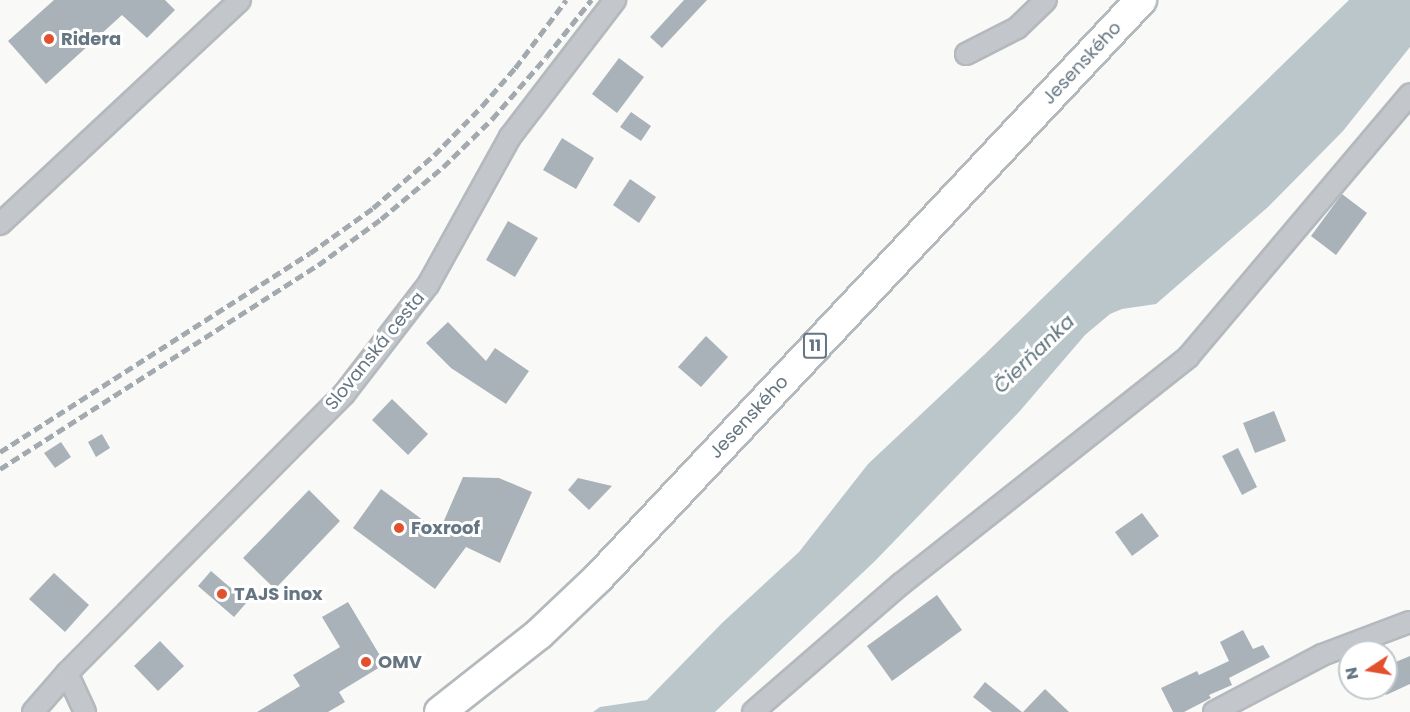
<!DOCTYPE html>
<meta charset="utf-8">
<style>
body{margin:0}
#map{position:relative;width:1410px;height:712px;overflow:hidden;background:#f9f9f7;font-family:Poppins,sans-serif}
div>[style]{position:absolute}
.water>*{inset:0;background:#bac6ca}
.building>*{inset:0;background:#a9b2b8}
.roads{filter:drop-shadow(2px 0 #b4b9bd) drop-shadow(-2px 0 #b4b9bd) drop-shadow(0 2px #b4b9bd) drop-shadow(0 -2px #b4b9bd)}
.minor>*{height:20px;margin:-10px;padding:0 10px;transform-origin:10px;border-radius:10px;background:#c3c7cb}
.primary>*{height:30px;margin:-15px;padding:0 15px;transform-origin:15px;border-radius:15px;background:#fff}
.rail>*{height:4.5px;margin-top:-2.25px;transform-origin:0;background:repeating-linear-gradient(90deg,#a2a9af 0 9px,transparent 0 13.5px)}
.dots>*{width:16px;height:16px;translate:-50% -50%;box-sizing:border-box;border:3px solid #fff;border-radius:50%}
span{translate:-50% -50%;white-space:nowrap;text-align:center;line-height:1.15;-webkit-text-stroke:6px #fff;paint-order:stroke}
.shield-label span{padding:2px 4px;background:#fff;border:2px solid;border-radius:4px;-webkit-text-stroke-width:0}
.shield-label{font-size:16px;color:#657682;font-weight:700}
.poi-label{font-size:18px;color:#657682;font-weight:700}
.left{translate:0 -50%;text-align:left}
.street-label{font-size:18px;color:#657682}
.water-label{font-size:20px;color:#5f767c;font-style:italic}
.north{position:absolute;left:1338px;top:640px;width:60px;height:60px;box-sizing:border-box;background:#fff;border:2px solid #c1c8cd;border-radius:50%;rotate:258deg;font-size:16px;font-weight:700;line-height:24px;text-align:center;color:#657682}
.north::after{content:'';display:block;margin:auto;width:21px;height:27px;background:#e2502e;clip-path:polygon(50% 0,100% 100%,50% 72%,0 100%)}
</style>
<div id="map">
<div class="water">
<div style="clip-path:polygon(1349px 0,1410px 0,1410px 47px,1343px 131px,1268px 207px,1156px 304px,1122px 309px,1110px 314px,1085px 335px,1019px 412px,875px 561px,715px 712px,593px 712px,600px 707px,647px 700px,722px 623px,799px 552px,868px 464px,984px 355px)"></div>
</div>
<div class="building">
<div style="clip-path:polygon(54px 0,165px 0,175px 10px,147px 38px,122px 15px,46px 84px,8px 41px)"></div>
<div style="clip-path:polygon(684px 0,707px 0,662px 48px,650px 37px)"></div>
<div style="clip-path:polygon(619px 58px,644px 77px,617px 113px,592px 94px)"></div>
<div style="clip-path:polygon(631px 112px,651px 126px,641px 141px,620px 127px)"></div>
<div style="clip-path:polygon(562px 138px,594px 158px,576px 189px,543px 170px)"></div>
<div style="clip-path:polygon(630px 179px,656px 197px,639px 223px,613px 205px)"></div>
<div style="clip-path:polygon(1342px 194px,1367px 213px,1336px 255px,1311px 236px)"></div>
<div style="clip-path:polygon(508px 221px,538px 238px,515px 277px,486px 260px)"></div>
<div style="clip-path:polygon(448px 322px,486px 361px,495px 348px,529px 371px,506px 404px,451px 368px,426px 343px)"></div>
<div style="clip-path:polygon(706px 336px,728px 357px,701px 387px,678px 367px)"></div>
<div style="clip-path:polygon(392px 399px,428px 434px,408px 455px,372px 420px)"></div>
<div style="clip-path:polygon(1274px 411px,1286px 441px,1255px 453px,1243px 423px)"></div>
<div style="clip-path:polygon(102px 434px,110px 448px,96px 457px,88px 442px)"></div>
<div style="clip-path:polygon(61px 442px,71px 457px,55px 468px,44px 453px)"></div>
<div style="clip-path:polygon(1238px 448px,1257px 487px,1242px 495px,1222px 456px)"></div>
<div style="clip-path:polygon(463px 477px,499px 478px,532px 492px,500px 563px,466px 547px,435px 589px,353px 528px,381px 489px,439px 532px)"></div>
<div style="clip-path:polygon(578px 478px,612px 486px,589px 510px,568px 490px)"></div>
<div style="clip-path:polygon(309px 490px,340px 521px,275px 589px,243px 558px)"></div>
<div style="clip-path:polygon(1142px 513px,1159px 536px,1132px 556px,1115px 532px)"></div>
<div style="clip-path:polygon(211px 571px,247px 602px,234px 617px,198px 586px)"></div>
<div style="clip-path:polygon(54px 573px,89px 605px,65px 632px,29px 599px)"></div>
<div style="clip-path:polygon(937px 595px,962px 630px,892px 681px,867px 646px)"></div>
<div style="clip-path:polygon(348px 602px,385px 664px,339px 692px,345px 702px,328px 712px,257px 712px,300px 686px,293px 675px,340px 647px,322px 617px)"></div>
<div style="clip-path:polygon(1243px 630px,1253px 649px,1263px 645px,1270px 657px,1229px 678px,1232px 685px,1209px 695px,1211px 698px,1184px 712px,1173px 712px,1161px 688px,1197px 671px,1199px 675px,1229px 661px,1220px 642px)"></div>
<div style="clip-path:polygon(160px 641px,184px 666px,158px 691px,134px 666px)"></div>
<div style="clip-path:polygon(1410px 656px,1410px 684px,1386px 695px,1386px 666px)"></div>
<div style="clip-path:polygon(985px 682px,1022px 712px,992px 712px,973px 697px)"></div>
<div style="clip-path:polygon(1045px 689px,1069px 712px,1023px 712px)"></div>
</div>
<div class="roads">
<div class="minor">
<div style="left:966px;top:54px;width:57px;rotate:-27deg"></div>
<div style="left:1017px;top:28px;width:40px;rotate:-44deg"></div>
<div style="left:0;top:224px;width:328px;rotate:-43deg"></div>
<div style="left:67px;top:673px;width:43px;rotate:65.2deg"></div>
<div style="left:33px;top:712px;width:52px;rotate:-48.9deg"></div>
<div style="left:67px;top:673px;width:393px;rotate:-45.2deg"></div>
<div style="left:344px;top:394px;width:138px;rotate:-52.4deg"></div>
<div style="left:428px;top:285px;width:169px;rotate:-61deg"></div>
<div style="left:510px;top:137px;width:173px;rotate:-52.5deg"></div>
<div style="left:753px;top:712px;width:196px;rotate:-40.9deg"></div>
<div style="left:901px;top:584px;width:366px;rotate:-38.3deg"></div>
<div style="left:1188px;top:357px;width:344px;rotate:-49.8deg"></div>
<div style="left:1214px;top:712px;width:122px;rotate:-27.8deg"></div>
<div style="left:1322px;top:655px;width:94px;rotate:-20.6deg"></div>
</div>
<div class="primary">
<div style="left:440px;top:712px;width:126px;rotate:-38.2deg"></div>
<div style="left:539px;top:634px;width:83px;rotate:-43.5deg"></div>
<div style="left:599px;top:577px;width:792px;rotate:-46.79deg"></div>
</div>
</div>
<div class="rail">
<div style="left:0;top:452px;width:368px;rotate:-32.7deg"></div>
<div style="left:310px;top:253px;width:77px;rotate:-35.5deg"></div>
<div style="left:373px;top:208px;width:81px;rotate:-41deg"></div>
<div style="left:434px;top:155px;width:69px;rotate:-45.6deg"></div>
<div style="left:482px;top:106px;width:50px;rotate:-49deg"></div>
<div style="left:515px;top:68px;width:85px;rotate:-53.1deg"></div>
<div style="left:0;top:469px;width:378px;rotate:-32.7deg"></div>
<div style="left:318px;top:265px;width:78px;rotate:-36.1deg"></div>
<div style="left:381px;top:219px;width:81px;rotate:-40deg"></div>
<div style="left:443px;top:167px;width:69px;rotate:-44.4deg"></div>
<div style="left:492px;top:119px;width:82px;rotate:-48.9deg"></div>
<div style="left:546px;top:57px;width:73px;rotate:-51.7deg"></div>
</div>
<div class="dots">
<div style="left:49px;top:39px;background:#e2502e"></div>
<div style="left:399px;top:528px;background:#e2502e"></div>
<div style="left:222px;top:594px;background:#e2502e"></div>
<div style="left:366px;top:662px;background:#e2502e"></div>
</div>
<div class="shield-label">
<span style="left:815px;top:346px">11</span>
</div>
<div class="poi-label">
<span class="left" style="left:61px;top:39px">Ridera</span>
<span class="left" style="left:411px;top:528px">Foxroof</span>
<span class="left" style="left:234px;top:594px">TAJS inox</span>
<span class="left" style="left:378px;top:662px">OMV</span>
</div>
<div class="street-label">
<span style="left:1082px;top:63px;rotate:-47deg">Jesenského</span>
<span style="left:375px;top:351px;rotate:-51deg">Slovanská cesta</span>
<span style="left:749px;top:417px;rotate:-47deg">Jesenského</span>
</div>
<div class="water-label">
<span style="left:1034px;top:354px;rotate:-44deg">Čierňanka</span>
</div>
<div class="north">N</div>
</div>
